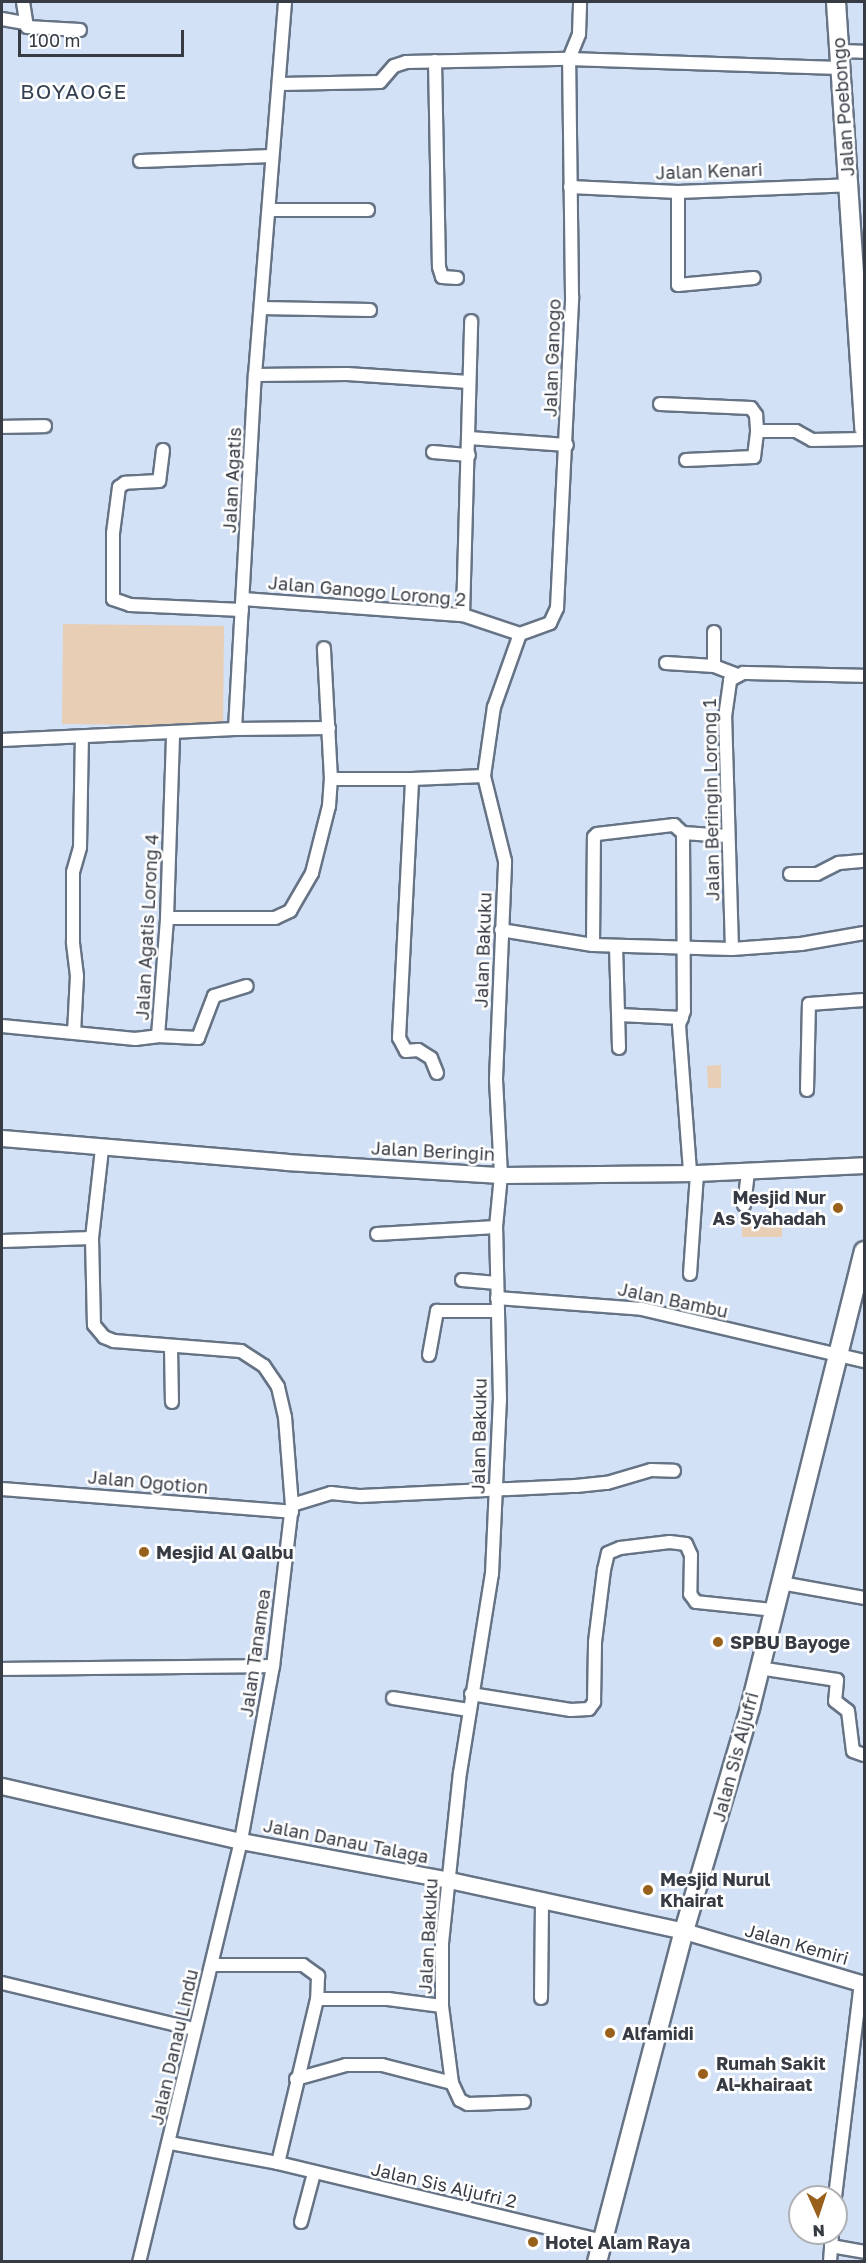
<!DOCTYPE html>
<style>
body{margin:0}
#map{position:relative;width:866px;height:2263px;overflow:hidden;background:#d3e1f6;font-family:"Golos Text",sans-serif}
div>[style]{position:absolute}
.green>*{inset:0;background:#e8ceb4}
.roads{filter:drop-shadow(2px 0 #667385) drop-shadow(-2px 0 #667385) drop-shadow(0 2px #667385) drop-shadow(0 -2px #667385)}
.minor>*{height:12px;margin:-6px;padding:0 6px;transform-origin:6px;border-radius:6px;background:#fff}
.tertiary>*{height:15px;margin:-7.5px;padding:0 7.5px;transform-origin:7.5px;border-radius:7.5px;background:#fff}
.secondary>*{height:18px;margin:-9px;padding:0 9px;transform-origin:9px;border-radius:9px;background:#fff}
.dots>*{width:16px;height:16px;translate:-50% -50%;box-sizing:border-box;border:3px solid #fff;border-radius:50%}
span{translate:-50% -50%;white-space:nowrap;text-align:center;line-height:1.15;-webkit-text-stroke:5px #fff;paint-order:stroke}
.street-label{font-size:18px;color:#363b44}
.poi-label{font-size:18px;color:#363b44;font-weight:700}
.right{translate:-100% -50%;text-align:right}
.left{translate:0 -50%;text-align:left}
.quarter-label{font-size:21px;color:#354152;letter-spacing:1.5px}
.frame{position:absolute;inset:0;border:3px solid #363b44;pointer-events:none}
.north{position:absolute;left:788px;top:2185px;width:60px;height:60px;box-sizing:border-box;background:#fff;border:2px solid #afb1b4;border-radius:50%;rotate:177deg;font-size:16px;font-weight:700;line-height:24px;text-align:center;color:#363b44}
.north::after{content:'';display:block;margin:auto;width:21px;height:27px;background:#98601b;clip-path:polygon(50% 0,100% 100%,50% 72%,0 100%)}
.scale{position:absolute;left:18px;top:30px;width:166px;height:27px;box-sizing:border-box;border:3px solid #363b44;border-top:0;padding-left:8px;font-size:18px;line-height:21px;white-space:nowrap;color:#363b44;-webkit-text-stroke:4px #fff;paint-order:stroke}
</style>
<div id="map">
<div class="green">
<div style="clip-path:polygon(63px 624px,224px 626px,223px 726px,62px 724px)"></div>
<div style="clip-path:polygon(721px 1065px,721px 1088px,708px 1088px,707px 1066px)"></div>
<div style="clip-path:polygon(742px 1223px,782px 1223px,782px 1237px,742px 1237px)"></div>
</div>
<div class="roads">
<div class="minor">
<div style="left:23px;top:2px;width:25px;rotate:81deg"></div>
<div style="left:27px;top:27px;width:53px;rotate:3.2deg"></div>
<div style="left:2px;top:19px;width:22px;rotate:10deg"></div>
<div style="left:840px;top:51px;width:24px;rotate:2deg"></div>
<div style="left:569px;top:59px;width:27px;rotate:-68deg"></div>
<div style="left:579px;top:34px;width:32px;rotate:-88deg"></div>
<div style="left:435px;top:61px;width:206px;rotate:88.9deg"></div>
<div style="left:439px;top:267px;width:10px;rotate:73deg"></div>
<div style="left:442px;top:277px;width:15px;rotate:4deg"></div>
<div style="left:281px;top:84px;width:99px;rotate:-1.2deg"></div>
<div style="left:380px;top:82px;width:21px;rotate:-49deg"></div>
<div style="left:394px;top:66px;width:13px;rotate:-18deg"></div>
<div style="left:406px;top:62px;width:163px;rotate:-1.1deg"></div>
<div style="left:569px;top:59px;width:271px;rotate:1.9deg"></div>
<div style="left:140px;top:161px;width:132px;rotate:-2.2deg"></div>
<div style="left:570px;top:187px;width:108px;rotate:2.7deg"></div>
<div style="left:678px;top:192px;width:171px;rotate:-2.3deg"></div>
<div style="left:678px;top:192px;width:93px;rotate:90deg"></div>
<div style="left:678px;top:285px;width:76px;rotate:-5.3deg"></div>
<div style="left:269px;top:210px;width:99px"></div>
<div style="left:261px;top:308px;width:109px;rotate:1.1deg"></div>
<div style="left:255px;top:375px;width:92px;rotate:-0.6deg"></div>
<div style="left:347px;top:374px;width:122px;rotate:3.8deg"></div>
<div style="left:660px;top:404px;width:91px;rotate:2.5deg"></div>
<div style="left:751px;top:408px;width:9px;rotate:54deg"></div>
<div style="left:756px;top:415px;width:16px;rotate:86deg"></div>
<div style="left:2px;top:427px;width:43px;rotate:-1.3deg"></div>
<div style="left:469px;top:438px;width:98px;rotate:4.1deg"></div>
<div style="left:163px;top:450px;width:31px;rotate:97deg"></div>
<div style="left:159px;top:481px;width:34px;rotate:177deg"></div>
<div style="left:125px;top:483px;width:7px;rotate:146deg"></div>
<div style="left:119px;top:487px;width:46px;rotate:97.4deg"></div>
<div style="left:113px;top:533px;width:66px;rotate:90deg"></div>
<div style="left:113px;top:599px;width:18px;rotate:19deg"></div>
<div style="left:130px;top:605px;width:112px;rotate:2.6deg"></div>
<div style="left:433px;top:452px;width:36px;rotate:5deg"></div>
<div style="left:686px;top:460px;width:68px;rotate:-2.5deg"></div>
<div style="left:754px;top:457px;width:26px;rotate:-83deg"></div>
<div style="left:757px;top:431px;width:39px"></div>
<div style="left:796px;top:431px;width:18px;rotate:29deg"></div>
<div style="left:812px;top:440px;width:52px;rotate:-1.1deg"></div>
<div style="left:243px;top:599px;width:221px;rotate:4.2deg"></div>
<div style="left:463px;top:615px;width:60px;rotate:18.4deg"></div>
<div style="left:463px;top:615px;width:294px;rotate:-88.4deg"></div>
<div style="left:714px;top:632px;width:34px;rotate:90deg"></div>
<div style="left:520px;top:634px;width:32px;rotate:-20deg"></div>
<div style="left:550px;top:623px;width:17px;rotate:-65deg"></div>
<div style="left:557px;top:608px;width:312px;rotate:-87.2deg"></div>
<div style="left:572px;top:296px;width:237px;rotate:-90.7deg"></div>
<div style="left:666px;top:663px;width:48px;rotate:3.6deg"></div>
<div style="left:714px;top:666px;width:22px;rotate:21deg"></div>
<div style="left:235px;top:729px;width:94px;rotate:-0.6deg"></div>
<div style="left:2px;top:740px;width:233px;rotate:-2.7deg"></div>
<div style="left:235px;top:729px;width:355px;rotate:-86.8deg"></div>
<div style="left:255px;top:375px;width:374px;rotate:-85.4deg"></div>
<div style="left:331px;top:779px;width:81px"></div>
<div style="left:683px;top:833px;width:178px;rotate:89.7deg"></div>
<div style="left:684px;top:1011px;width:15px;rotate:110deg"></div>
<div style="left:679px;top:1025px;width:148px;rotate:85.7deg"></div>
<div style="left:790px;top:874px;width:27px"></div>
<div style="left:817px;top:874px;width:25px;rotate:-27deg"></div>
<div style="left:839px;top:863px;width:25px;rotate:-5deg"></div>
<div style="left:167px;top:918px;width:108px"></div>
<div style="left:275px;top:918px;width:17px;rotate:-25deg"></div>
<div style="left:290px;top:911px;width:44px;rotate:-59.9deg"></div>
<div style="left:312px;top:873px;width:69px;rotate:-75.8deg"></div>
<div style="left:329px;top:806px;width:27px;rotate:-86deg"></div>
<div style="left:331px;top:779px;width:131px;rotate:-93.1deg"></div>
<div style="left:501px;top:930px;width:93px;rotate:9.3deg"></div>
<div style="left:593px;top:945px;width:139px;rotate:1.6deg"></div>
<div style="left:732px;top:949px;width:69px;rotate:-4.1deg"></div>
<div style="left:801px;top:944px;width:64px;rotate:-9.9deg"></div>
<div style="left:593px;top:945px;width:108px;rotate:-89.5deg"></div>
<div style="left:594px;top:837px;width:4px;rotate:-45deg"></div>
<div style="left:597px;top:834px;width:78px;rotate:-6.7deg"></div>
<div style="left:674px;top:825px;width:12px;rotate:42deg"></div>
<div style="left:683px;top:833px;width:45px;rotate:3.8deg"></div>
<div style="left:616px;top:946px;width:102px;rotate:88.3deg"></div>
<div style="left:732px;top:949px;width:232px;rotate:-91.7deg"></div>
<div style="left:725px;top:717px;width:37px;rotate:-82deg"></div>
<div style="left:730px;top:680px;width:15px;rotate:-28deg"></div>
<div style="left:743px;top:673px;width:121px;rotate:1.4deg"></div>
<div style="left:619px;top:1015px;width:63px;rotate:2.7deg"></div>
<div style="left:2px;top:1026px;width:134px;rotate:5.6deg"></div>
<div style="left:135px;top:1039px;width:23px;rotate:-7deg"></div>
<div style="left:158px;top:1036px;width:118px;rotate:-85.6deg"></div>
<div style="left:167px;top:918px;width:184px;rotate:-88.1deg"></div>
<div style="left:74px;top:1033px;width:57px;rotate:-87deg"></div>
<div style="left:77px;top:976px;width:34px;rotate:-97deg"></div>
<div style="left:73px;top:942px;width:70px;rotate:-90deg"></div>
<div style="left:73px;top:872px;width:26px;rotate:-74deg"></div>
<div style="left:80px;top:847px;width:110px;rotate:-89deg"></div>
<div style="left:158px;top:1036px;width:40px;rotate:2.9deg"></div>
<div style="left:198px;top:1038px;width:45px;rotate:-69.1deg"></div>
<div style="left:214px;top:996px;width:34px;rotate:-17deg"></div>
<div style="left:437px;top:1073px;width:16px;rotate:-112deg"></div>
<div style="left:431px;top:1058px;width:15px;rotate:-148deg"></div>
<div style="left:418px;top:1050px;width:12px;rotate:175deg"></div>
<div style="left:406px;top:1051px;width:15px;rotate:-118deg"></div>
<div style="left:399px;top:1038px;width:259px;rotate:-87.1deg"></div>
<div style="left:412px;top:779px;width:72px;rotate:-2.4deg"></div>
<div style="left:807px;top:1090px;width:86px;rotate:-88.7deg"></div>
<div style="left:809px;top:1004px;width:55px;rotate:-4.2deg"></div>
<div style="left:102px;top:1149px;width:90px;rotate:96.4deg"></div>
<div style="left:92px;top:1238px;width:87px;rotate:88.7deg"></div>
<div style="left:94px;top:1325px;width:16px;rotate:50deg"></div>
<div style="left:104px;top:1337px;width:11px;rotate:22deg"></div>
<div style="left:114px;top:1341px;width:127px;rotate:4.5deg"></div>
<div style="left:241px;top:1351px;width:27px;rotate:33deg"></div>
<div style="left:264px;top:1366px;width:25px;rotate:56deg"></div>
<div style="left:278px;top:1387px;width:31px;rotate:77deg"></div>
<div style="left:285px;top:1417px;width:88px;rotate:85.5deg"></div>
<div style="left:292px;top:1505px;width:162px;rotate:96.7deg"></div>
<div style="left:273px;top:1666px;width:178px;rotate:100.4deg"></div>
<div style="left:241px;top:1841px;width:433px;rotate:103.6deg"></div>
<div style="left:744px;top:1205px;width:34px;rotate:-83deg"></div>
<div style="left:377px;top:1234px;width:119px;rotate:-3.4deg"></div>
<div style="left:2px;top:1241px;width:90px;rotate:-1.9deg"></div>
<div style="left:690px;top:1274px;width:101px;rotate:-86deg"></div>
<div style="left:462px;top:1280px;width:35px;rotate:5deg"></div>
<div style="left:497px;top:1298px;width:145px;rotate:4.3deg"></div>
<div style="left:642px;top:1309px;width:228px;rotate:13.2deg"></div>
<div style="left:171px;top:1347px;width:55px;rotate:89deg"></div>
<div style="left:429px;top:1355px;width:45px;rotate:-79.7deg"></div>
<div style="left:437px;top:1311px;width:60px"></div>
<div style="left:2px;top:1489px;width:291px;rotate:4.5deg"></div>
<div style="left:292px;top:1505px;width:41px;rotate:-17.1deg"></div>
<div style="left:331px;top:1493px;width:30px;rotate:6deg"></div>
<div style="left:361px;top:1496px;width:215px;rotate:-2.7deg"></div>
<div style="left:576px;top:1486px;width:31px;rotate:-6deg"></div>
<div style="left:607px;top:1483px;width:46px;rotate:-16.5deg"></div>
<div style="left:651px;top:1470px;width:23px;rotate:2deg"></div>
<div style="left:781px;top:1583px;width:84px;rotate:10.2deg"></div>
<div style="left:759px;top:1668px;width:79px;rotate:8.7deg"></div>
<div style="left:837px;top:1680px;width:21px;rotate:95deg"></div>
<div style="left:835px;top:1701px;width:16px;rotate:38deg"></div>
<div style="left:848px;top:1711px;width:40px;rotate:82.9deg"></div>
<div style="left:853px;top:1751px;width:12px;rotate:20deg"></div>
<div style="left:2px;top:1669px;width:271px;rotate:-0.6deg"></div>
<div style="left:471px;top:1694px;width:101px;rotate:9.1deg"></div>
<div style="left:571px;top:1710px;width:18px;rotate:-3deg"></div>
<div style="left:589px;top:1709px;width:9px;rotate:-54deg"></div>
<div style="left:594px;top:1702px;width:60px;rotate:-89deg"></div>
<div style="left:595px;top:1642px;width:73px;rotate:-82.9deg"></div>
<div style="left:604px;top:1570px;width:17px;rotate:-77deg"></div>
<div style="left:608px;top:1553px;width:13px;rotate:-23deg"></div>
<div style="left:620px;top:1548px;width:50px;rotate:-6.8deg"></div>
<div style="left:670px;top:1542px;width:16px;rotate:7deg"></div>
<div style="left:686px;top:1544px;width:12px;rotate:66deg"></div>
<div style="left:691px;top:1555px;width:39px;rotate:91deg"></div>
<div style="left:690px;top:1594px;width:10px;rotate:53deg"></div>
<div style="left:696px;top:1602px;width:78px;rotate:5.9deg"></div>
<div style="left:393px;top:1698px;width:77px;rotate:9deg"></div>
<div style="left:212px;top:1965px;width:91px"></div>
<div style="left:303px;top:1965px;width:19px;rotate:36deg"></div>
<div style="left:318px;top:1976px;width:23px;rotate:92deg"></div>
<div style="left:2px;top:1983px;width:196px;rotate:13.5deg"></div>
<div style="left:541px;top:1998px;width:99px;rotate:-89.4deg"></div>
<div style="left:296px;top:2079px;width:52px;rotate:-15.6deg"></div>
<div style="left:346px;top:2065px;width:36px"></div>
<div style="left:382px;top:2065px;width:72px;rotate:14.4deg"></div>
<div style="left:452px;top:2083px;width:78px;rotate:-97.4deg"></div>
<div style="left:442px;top:2006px;width:63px;rotate:-90deg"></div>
<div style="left:442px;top:1943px;width:171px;rotate:-84deg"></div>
<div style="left:460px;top:1773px;width:202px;rotate:-80.9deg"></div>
<div style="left:492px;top:1574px;width:174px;rotate:-87.4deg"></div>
<div style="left:500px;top:1400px;width:173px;rotate:-91.3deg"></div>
<div style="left:496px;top:1227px;width:52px;rotate:-84.5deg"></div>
<div style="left:501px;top:1175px;width:96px;rotate:-93deg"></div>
<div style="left:496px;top:1079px;width:218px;rotate:-87.6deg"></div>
<div style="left:505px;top:861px;width:88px;rotate:-103.9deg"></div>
<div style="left:484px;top:776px;width:70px;rotate:-81.8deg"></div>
<div style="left:494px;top:707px;width:77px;rotate:-70.4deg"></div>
<div style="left:452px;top:2083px;width:19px;rotate:65deg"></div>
<div style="left:460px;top:2100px;width:9px;rotate:27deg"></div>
<div style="left:468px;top:2104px;width:56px;rotate:-2deg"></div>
<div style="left:170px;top:2143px;width:110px;rotate:10.5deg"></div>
<div style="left:278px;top:2163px;width:333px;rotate:13.5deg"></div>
<div style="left:278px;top:2163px;width:169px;rotate:-76.6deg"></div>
<div style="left:317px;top:1999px;width:71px"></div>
<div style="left:388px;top:1999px;width:54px;rotate:7.4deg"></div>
<div style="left:835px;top:2197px;width:216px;rotate:-83.1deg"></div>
<div style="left:301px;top:2222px;width:51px;rotate:-75.1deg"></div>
<div style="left:831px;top:2246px;width:34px;rotate:10deg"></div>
<div style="left:830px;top:2262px;width:29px;rotate:-86deg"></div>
</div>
<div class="tertiary">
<div style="left:2px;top:1138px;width:285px;rotate:4.8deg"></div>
<div style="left:286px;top:1162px;width:215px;rotate:3.5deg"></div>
<div style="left:501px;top:1175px;width:196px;rotate:-0.6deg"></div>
<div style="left:697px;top:1173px;width:167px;rotate:-2.7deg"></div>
<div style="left:2px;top:1786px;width:245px;rotate:13deg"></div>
<div style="left:241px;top:1841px;width:212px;rotate:10.6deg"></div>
<div style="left:449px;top:1880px;width:240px;rotate:12.2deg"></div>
<div style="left:684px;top:1931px;width:188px;rotate:16.4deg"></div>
</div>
<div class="secondary">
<div style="left:836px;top:2px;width:428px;rotate:86.2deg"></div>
<div style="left:597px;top:2262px;width:342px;rotate:-75.3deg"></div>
<div style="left:684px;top:1931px;width:233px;rotate:-73.5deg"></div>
<div style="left:750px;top:1708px;width:471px;rotate:-76deg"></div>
</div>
</div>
<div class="dots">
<div style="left:838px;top:1208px;background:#98601b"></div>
<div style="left:144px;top:1552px;background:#98601b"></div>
<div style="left:718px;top:1642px;background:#98601b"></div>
<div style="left:648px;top:1890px;background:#98601b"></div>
<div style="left:610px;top:2033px;background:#98601b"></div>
<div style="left:703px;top:2074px;background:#98601b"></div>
<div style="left:533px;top:2242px;background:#98601b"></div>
</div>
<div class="street-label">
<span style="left:843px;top:107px;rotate:-94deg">Jalan Poebongo</span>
<span style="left:709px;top:171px;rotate:-2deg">Jalan Kenari</span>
<span style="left:552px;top:358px;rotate:-88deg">Jalan Ganogo</span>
<span style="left:232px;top:480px;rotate:-87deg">Jalan Agatis</span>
<span style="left:367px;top:591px;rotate:5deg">Jalan Ganogo Lorong 2</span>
<span style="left:711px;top:800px;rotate:-91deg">Jalan Beringin Lorong 1</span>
<span style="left:147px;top:927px;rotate:-87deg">Jalan Agatis Lorong 4</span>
<span style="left:483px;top:950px;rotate:-88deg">Jalan Bakuku</span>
<span style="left:433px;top:1151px;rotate:3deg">Jalan Beringin</span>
<span style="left:673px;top:1300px;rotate:12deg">Jalan Bambu</span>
<span style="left:479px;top:1436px;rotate:-89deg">Jalan Bakuku</span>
<span style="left:148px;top:1482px;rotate:5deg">Jalan Ogotion</span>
<span style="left:255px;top:1653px;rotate:-82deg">Jalan Tanamea</span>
<span style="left:735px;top:1757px;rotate:-75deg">Jalan Sis Aljufri</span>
<span style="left:346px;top:1841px;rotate:11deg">Jalan Danau Talaga</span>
<span style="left:428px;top:1936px;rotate:-87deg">Jalan Bakuku</span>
<span style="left:797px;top:1944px;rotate:16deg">Jalan Kemiri</span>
<span style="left:174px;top:2047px;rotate:-77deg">Jalan Danau Lindu</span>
<span style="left:444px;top:2185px;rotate:13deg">Jalan Sis Aljufri 2</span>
</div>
<div class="poi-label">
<span class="right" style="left:826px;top:1208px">Mesjid Nur<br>As Syahadah</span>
<span class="left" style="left:156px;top:1552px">Mesjid Al Qalbu</span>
<span class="left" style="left:730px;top:1642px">SPBU Bayoge</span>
<span class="left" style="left:660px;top:1890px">Mesjid Nurul<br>Khairat</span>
<span class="left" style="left:622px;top:2033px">Alfamidi</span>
<span class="left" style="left:716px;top:2074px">Rumah Sakit<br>Al-khairaat</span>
<span class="left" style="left:545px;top:2242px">Hotel Alam Raya</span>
</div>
<div class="quarter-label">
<span style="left:74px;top:91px">BOYAOGE</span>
</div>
<div class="frame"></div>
<div class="north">N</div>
<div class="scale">100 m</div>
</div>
